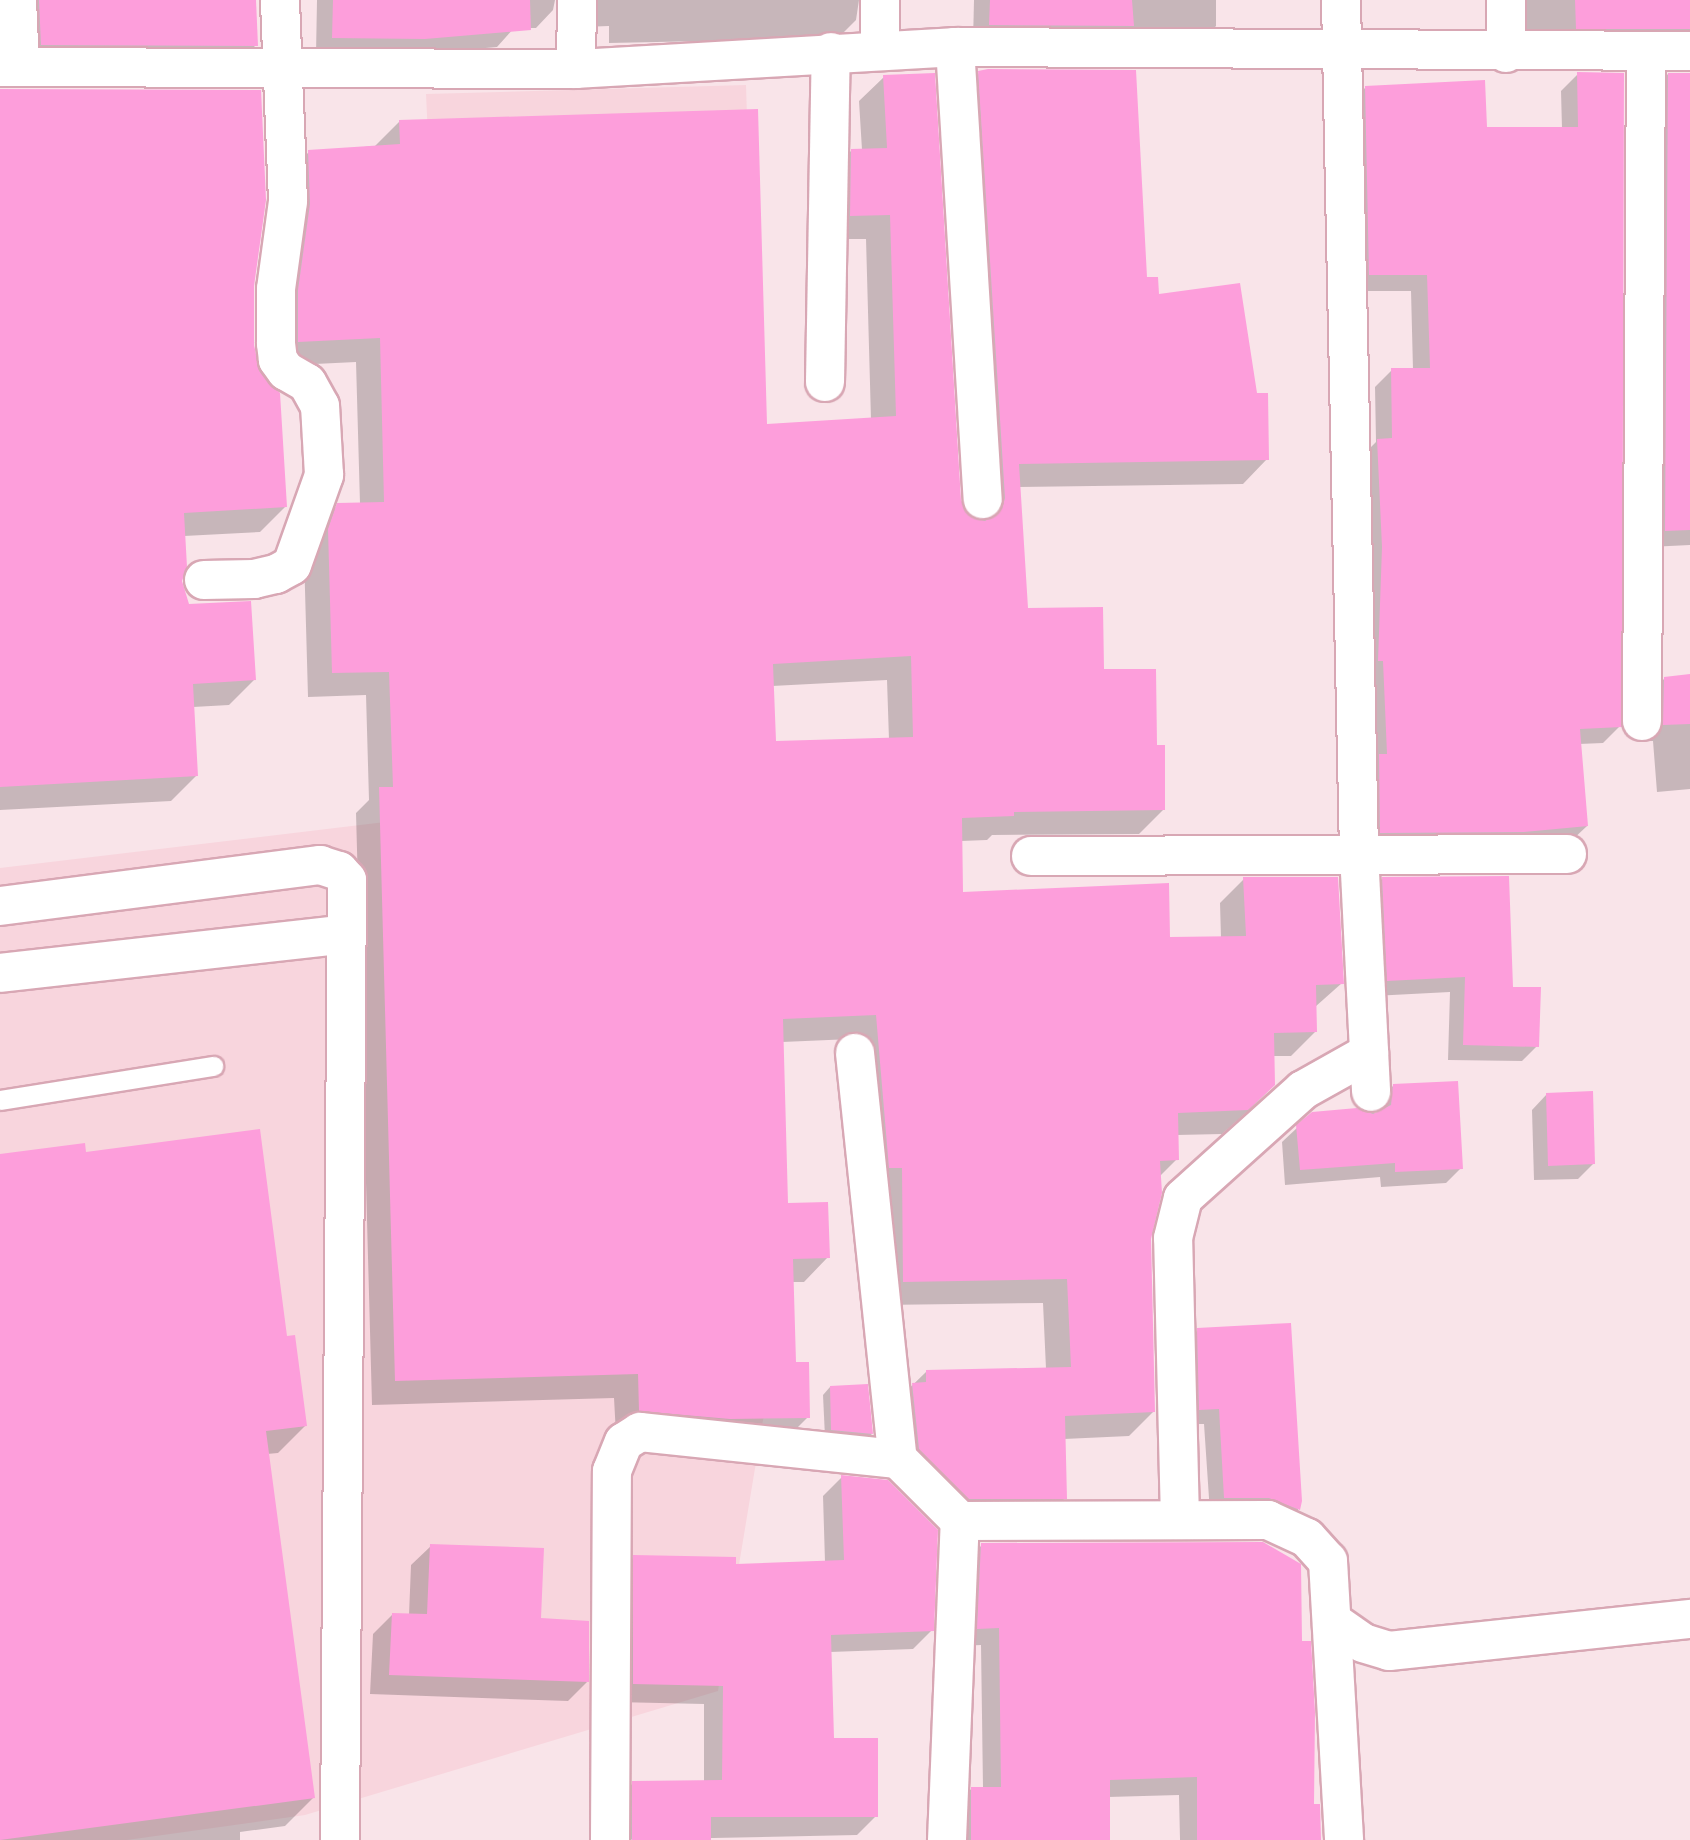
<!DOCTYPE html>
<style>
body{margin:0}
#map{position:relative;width:1690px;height:1840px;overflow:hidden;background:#f9e4e9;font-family:Barlow,sans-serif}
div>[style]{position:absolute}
.built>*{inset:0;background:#f8d5dd}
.shadow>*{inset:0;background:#0003}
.building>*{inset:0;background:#fd9edb}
.roads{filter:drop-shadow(2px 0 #d8a7b4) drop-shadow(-2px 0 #d8a7b4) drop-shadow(0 2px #d8a7b4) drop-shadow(0 -2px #d8a7b4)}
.service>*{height:19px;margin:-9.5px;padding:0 9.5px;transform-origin:9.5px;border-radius:9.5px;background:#fff}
.minor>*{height:38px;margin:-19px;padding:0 19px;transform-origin:19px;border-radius:19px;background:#fff}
span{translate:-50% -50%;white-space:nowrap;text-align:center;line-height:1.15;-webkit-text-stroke:7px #fff;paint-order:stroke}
</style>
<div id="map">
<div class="built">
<div style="clip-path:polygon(746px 85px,784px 1294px,718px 1691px,305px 1815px,127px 1840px,0 1840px,0 868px,460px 813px,426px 94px)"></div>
</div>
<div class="shadow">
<div style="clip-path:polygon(9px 0,255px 0,256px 45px,239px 62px,24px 61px)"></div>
<div style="clip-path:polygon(317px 0,555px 0,553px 10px,536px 28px,514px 28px,497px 47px,407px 55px,316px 54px)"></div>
<div style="clip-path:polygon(569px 0,859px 0,856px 20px,839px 37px,704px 49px,704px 41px,609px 43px,609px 26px,582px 27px)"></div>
<div style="clip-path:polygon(974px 0,1216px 0,1216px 26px,1199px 43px,973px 42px)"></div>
<div style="clip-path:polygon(1517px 0,1690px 0,1690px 59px,1559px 45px,1559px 30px,1517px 30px)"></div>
<div style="clip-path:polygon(evenodd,979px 73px,1145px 279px,1267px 459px,1243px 484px,1019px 487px,1027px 609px,1102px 671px,1155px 746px,1164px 809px,1139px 834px,992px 835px,987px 840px,961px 841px,961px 894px,1169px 939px,1221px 938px,1220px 903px,1244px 879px,1342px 983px,1315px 1007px,1316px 1031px,1291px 1056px,1273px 1056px,1274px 1085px,1249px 1110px,1222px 1134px,1177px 1135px,1177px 1159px,1159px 1177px,1149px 1238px,1154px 1411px,1129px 1436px,1064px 1439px,1065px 1498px,1041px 1523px,944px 1523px,888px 1409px,926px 1372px,1046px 1369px,1043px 1303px,880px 1305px,852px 1039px,782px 1042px,787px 1204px,828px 1257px,804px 1282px,792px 1282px,794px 1364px,808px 1417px,784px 1441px,616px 1435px,614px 1398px,372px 1405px,356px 813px,369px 800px,366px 695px,308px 697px,304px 555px,313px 529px,338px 505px,360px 504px,356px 362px,274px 366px,284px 176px,309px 152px,375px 146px,400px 121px,765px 426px,871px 420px,866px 239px,826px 239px,827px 175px,852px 150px,862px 150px,859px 101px,884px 77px,959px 501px,972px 520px,981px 520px,955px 97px,979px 73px,887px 680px,889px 740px,774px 743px,772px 686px,887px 680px)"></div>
<div style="clip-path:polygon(1578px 74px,1620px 726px,1603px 743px,1579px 744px,1587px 826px,1570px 842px,1365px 849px,1361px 457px,1376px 442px,1375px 387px,1392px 370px,1413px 370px,1411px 291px,1353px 291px,1349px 104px,1365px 88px,1485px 129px,1562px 129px,1561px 91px)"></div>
<div style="clip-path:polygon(1668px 74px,1690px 75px,1690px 545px,1649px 547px,1651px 92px)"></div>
<div style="clip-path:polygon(0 118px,253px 286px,253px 346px,285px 507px,260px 532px,184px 536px,180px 580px,188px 606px,254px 680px,229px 705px,193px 707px,196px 776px,171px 801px,0 810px)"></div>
<div style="clip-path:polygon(1690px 676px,1690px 789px,1657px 792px,1653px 741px,1647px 741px,1648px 695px,1665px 678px)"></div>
<div style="clip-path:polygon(1383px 878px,1512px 989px,1537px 1046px,1522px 1061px,1448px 1060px,1450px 992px,1373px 996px,1368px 893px)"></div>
<div style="clip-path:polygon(1393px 1086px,1461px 1168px,1446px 1183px,1381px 1187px,1380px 1177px,1285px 1185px,1282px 1142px,1298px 1127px,1312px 1113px,1377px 1113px,1378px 1101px)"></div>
<div style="clip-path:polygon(1547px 1094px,1593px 1164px,1578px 1179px,1534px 1180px,1532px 1110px)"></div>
<div style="clip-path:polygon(0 1154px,85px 1154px,286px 1338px,306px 1425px,278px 1453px,267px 1454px,313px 1798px,285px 1826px,240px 1832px,240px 1840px,0 1840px)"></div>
<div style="clip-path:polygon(1289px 1325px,1298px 1510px,1283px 1525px,1210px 1513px,1204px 1424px,1185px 1424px,1183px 1345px,1198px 1330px)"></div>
<div style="clip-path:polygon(830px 1387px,872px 1434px,864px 1441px,825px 1437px,823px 1395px)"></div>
<div style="clip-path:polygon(842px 1477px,932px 1630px,913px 1649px,830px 1652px,832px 1740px,876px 1816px,857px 1835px,612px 1840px,614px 1802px,633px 1783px,704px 1782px,704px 1704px,615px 1702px,615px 1575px,634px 1557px,734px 1566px,825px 1562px,823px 1496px)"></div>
<div style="clip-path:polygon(982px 1545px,1301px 1643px,1312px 1806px,1320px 1840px,1180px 1840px,1179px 1795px,1108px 1797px,1108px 1840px,953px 1840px,954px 1807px,972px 1788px,983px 1788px,981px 1645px,960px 1646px,964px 1563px)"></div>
<div style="clip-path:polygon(431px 1546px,539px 1620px,587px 1682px,568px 1701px,370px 1694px,373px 1634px,392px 1615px,409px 1615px,411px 1565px)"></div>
</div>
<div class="building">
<div style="clip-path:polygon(39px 0,256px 0,258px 46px,41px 45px)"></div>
<div style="clip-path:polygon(333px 0,530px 0,531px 30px,425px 39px,332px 38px)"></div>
<div style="clip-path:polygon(990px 0,1132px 0,1134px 26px,989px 25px)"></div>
<div style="clip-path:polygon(1575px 0,1690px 0,1690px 29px,1576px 29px)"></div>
<div style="clip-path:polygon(evenodd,988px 69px,1136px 70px,1147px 277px,1158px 277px,1159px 294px,1240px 283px,1257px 393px,1268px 393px,1269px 460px,1019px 464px,1028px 608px,1103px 607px,1104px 669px,1156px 669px,1157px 745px,1165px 745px,1165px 810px,1014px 812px,1014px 816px,962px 818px,963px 892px,1169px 883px,1170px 937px,1246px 936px,1243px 877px,1338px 877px,1344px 984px,1316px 985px,1317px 1032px,1274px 1033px,1275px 1085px,1248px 1110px,1178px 1113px,1179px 1160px,1160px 1161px,1162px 1193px,1151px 1239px,1155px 1412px,1065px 1416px,1067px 1499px,969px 1499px,919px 1449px,912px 1383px,926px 1382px,926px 1370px,1071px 1367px,1067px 1279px,903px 1282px,902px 1168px,889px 1168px,876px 1015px,783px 1019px,788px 1203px,828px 1202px,830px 1258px,793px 1259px,796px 1362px,809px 1362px,810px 1418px,730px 1419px,639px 1411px,638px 1374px,395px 1381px,379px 787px,393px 787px,389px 672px,332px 673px,328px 529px,337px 503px,384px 502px,380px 338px,298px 342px,298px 290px,310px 204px,308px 150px,400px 144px,399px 120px,758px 109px,767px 424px,896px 416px,890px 215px,850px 216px,851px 149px,887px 148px,883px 75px,935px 73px,961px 500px,973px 518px,985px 521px,1002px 509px,1005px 498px,978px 71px,988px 69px,911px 656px,913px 737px,776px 741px,773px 664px,911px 656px)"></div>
<div style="clip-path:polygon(1577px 72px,1624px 73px,1622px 727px,1580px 729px,1588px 826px,1524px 832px,1380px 833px,1379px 754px,1387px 754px,1383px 661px,1378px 661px,1382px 547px,1377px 439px,1392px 438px,1391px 368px,1430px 368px,1427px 275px,1369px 275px,1365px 86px,1485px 80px,1487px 127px,1578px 127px)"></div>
<div style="clip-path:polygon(1668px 73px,1690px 73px,1690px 530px,1665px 531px)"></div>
<div style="clip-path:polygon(0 89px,261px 90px,266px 200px,254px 286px,254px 345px,260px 372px,280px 393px,287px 507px,184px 513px,187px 567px,182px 581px,189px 604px,251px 601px,256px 680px,193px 684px,198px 776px,0 787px)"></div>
<div style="clip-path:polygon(1690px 674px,1690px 724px,1663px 725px,1664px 677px)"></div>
<div style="clip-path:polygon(1509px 876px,1513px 987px,1541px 987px,1539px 1047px,1463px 1045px,1465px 977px,1387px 981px,1382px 877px)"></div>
<div style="clip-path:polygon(1458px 1081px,1463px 1169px,1395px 1172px,1395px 1163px,1300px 1170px,1296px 1125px,1312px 1112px,1357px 1108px,1373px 1114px,1391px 1105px,1393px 1084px)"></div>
<div style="clip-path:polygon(1593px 1091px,1595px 1164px,1548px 1166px,1546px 1093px)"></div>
<div style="clip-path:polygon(260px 1129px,287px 1336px,295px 1335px,307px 1426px,266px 1431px,315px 1798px,0 1840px,0 1154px,85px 1143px,86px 1152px)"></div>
<div style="clip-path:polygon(1291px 1323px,1302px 1501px,1300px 1510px,1269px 1498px,1224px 1498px,1219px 1409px,1199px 1410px,1197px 1328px)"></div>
<div style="clip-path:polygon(868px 1384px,873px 1434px,831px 1430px,830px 1386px)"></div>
<div style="clip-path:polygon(841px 1475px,888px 1480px,938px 1530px,934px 1631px,831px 1635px,834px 1738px,878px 1738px,878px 1817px,711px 1817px,711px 1840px,632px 1840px,632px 1781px,722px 1780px,723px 1686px,633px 1684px,633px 1555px,736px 1557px,736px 1564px,844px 1560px)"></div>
<div style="clip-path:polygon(1263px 1542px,1301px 1564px,1302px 1641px,1311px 1641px,1315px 1712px,1314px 1804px,1320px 1804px,1321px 1840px,1197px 1840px,1197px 1777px,1110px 1780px,1110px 1840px,971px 1840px,971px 1787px,1001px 1787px,999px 1628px,977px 1629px,981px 1543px)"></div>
<div style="clip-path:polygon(430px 1544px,544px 1548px,541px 1618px,589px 1621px,589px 1682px,389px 1675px,392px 1613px,427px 1614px)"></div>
</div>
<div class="roads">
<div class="service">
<div style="left:0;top:1100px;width:216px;rotate:-9.1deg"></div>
</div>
<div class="minor">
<div style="left:17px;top:0;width:67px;rotate:87.4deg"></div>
<div style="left:1341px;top:0;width:853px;rotate:88.79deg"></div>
<div style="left:1359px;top:853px;width:239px;rotate:87.1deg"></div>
<div style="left:1506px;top:0;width:53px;rotate:90deg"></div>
<div style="left:955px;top:47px;width:453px;rotate:86.5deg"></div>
<div style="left:880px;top:48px;width:48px;rotate:-90deg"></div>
<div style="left:0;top:67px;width:576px;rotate:0.2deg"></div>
<div style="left:576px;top:69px;width:380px;rotate:-3.3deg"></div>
<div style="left:955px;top:47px;width:735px;rotate:0.31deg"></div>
<div style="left:576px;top:69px;width:69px;rotate:-89.2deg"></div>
<div style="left:825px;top:382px;width:330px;rotate:-89deg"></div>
<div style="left:204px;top:580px;width:50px;rotate:-1.1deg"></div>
<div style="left:254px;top:579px;width:23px;rotate:-13deg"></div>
<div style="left:276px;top:574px;width:18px;rotate:-29deg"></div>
<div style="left:292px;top:565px;width:96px;rotate:-70.4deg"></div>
<div style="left:324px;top:475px;width:69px;rotate:-93.3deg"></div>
<div style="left:320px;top:406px;width:26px;rotate:-119deg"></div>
<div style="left:307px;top:383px;width:24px;rotate:-150deg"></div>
<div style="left:286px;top:371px;width:14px;rotate:-126deg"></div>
<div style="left:278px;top:360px;width:17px;rotate:-97deg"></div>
<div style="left:276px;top:343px;width:54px;rotate:-90deg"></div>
<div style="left:276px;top:289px;width:89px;rotate:-82.2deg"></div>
<div style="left:288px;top:201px;width:201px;rotate:-92.3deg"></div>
<div style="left:1642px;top:721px;width:670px;rotate:-89.66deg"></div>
<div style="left:1031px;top:856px;width:536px;rotate:-0.21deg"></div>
<div style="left:0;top:906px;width:323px;rotate:-7.3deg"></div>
<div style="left:320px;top:865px;width:20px;rotate:18deg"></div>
<div style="left:339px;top:871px;width:12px;rotate:48deg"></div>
<div style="left:347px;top:880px;width:960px;rotate:90.42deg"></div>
<div style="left:0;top:973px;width:348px;rotate:-6.4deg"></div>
<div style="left:855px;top:1053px;width:408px;rotate:84deg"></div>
<div style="left:1180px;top:1520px;width:282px;rotate:-91.4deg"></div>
<div style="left:1173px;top:1238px;width:41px;rotate:-76deg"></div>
<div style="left:1183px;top:1198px;width:161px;rotate:-42deg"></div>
<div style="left:1303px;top:1090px;width:76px;rotate:-29.3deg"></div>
<div style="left:1332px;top:1621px;width:38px;rotate:35deg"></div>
<div style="left:1363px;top:1643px;width:27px;rotate:17deg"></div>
<div style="left:1389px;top:1651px;width:303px;rotate:-6.1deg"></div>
<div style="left:610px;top:1840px;width:369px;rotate:-89.7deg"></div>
<div style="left:612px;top:1471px;width:31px;rotate:-68deg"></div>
<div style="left:624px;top:1442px;width:19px;rotate:-32deg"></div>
<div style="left:640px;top:1432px;width:259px;rotate:6deg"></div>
<div style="left:898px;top:1459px;width:88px;rotate:45deg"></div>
<div style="left:960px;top:1521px;width:308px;rotate:-0.2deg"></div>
<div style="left:1268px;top:1520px;width:43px;rotate:24.8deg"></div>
<div style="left:1307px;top:1538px;width:31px;rotate:48deg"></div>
<div style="left:1328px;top:1561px;width:279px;rotate:86.7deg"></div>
<div style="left:947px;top:1840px;width:319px;rotate:-87.7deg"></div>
</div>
</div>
</div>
